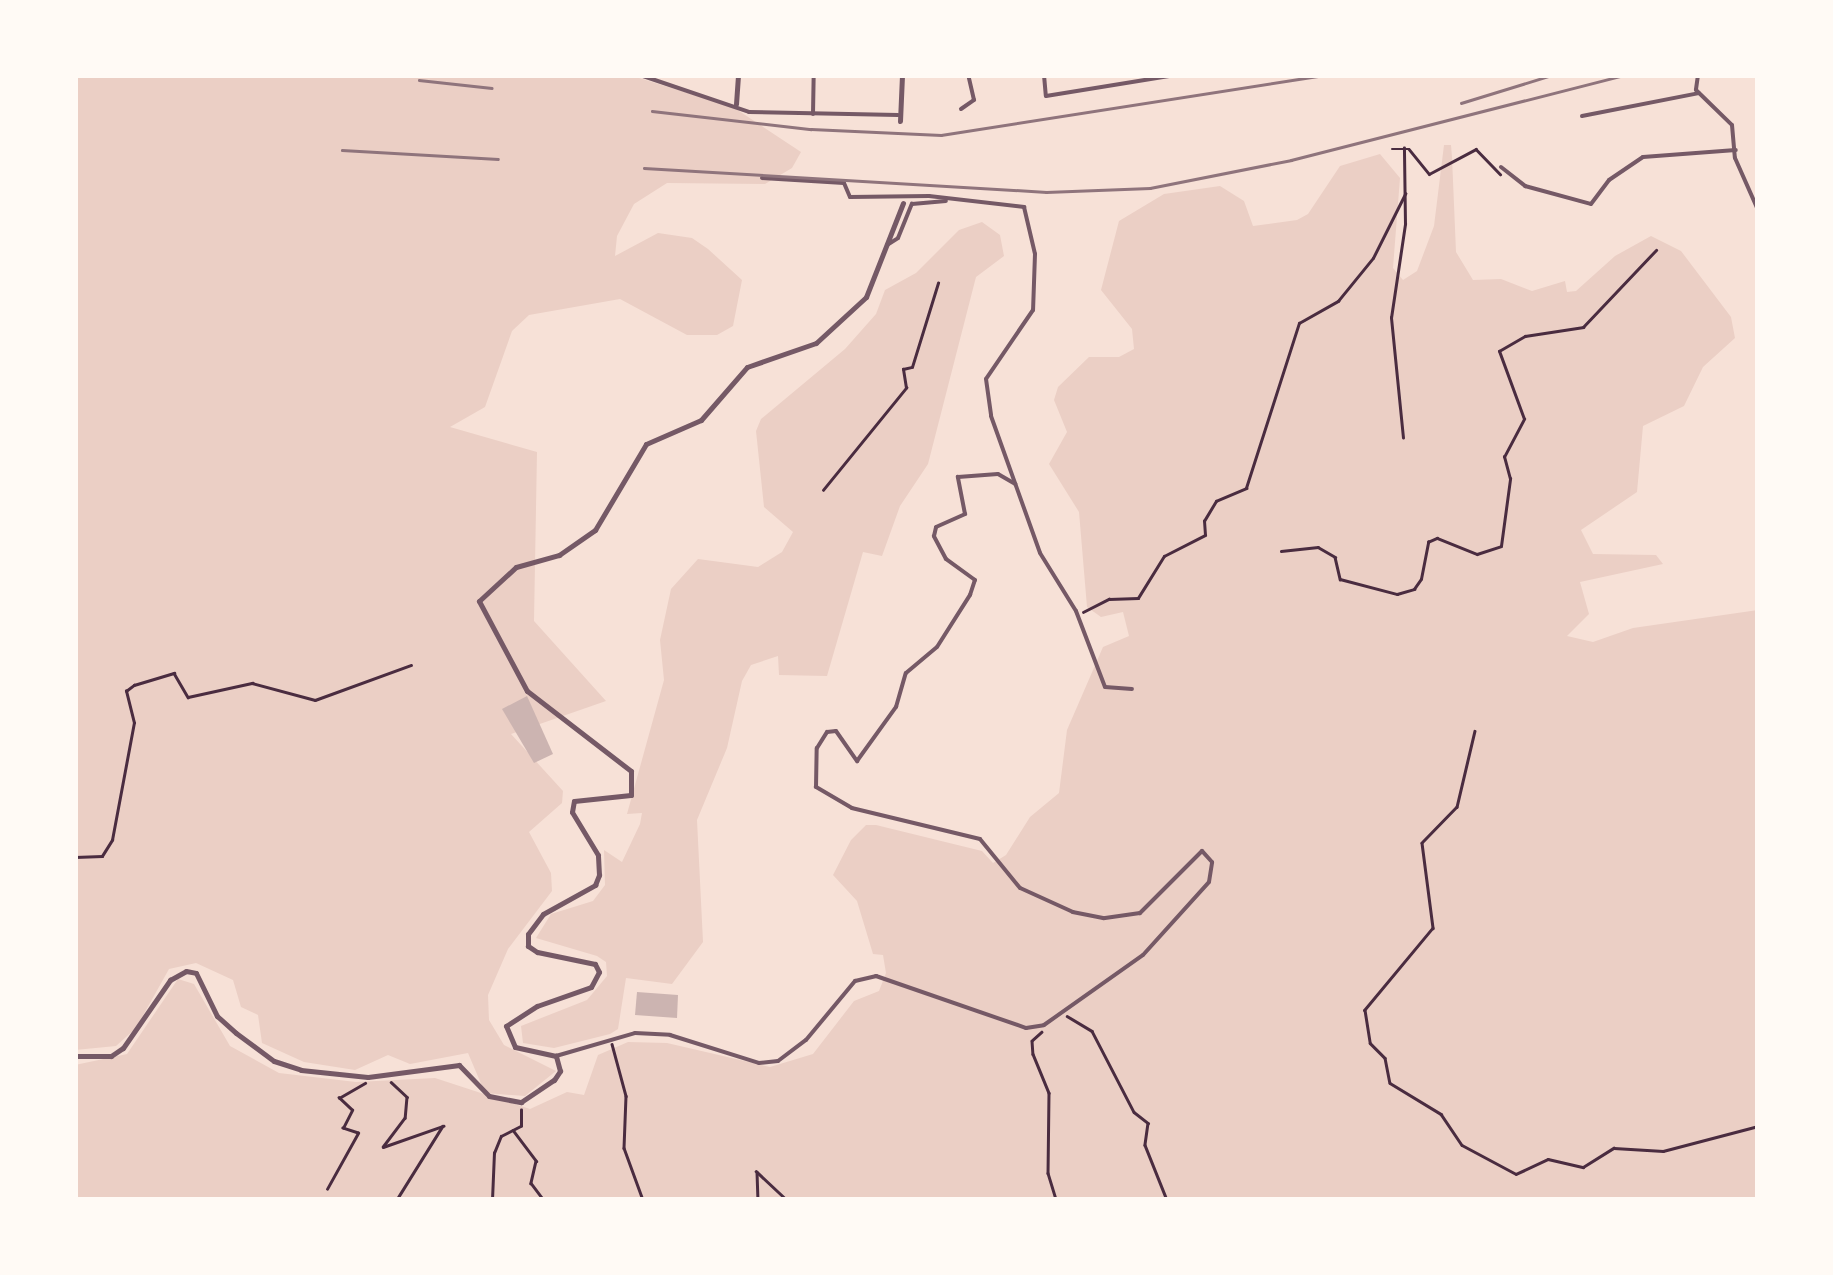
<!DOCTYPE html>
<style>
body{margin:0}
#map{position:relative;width:1833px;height:1275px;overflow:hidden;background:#f7e1d7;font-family:Inter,sans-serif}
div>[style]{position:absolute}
.green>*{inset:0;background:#ebcfc5}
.building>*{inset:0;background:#ccb4b1}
.path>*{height:2.5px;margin:-1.25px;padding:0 1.25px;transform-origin:1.25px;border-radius:1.25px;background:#4a2c40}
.minor>*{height:4px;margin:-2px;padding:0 2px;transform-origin:2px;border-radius:2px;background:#755966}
.tertiary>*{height:5px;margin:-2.5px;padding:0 2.5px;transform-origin:2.5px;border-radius:2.5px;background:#755966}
.rail>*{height:2.5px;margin:-1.25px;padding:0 1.25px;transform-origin:1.25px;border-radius:1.25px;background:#8f747c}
span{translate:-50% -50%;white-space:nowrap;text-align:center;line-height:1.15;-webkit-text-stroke:10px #fffaf5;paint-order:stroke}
.frame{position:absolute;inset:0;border:78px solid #fffaf5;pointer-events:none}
</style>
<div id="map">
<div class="green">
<div style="clip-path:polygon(75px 75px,636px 77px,733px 107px,801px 152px,792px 168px,765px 184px,667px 183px,634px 204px,617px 236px,615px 256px,658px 233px,692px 238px,708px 249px,742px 280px,733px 326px,717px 335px,687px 335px,620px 299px,529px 315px,512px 331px,485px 407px,450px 427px,537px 452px,534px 621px,606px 701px,511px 734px,563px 791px,562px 803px,529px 832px,551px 873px,552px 891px,508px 949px,488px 995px,489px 1020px,504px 1045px,556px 1071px,525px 1096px,485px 1093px,468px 1053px,410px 1064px,388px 1055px,355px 1070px,304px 1062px,262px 1043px,258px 1015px,241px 1007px,233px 980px,196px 963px,169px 969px,136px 1028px,116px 1046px,75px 1050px)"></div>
<div style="clip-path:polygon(1444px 145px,1451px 145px,1452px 157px,1456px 252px,1473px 280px,1501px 279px,1532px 291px,1565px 281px,1567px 292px,1576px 291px,1615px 256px,1651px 236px,1681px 251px,1731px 317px,1735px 338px,1703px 367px,1684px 406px,1643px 426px,1637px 492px,1581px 530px,1593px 554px,1656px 555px,1663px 564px,1580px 582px,1589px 614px,1567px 636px,1593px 642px,1633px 628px,1758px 610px,1758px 1200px,75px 1200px,75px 1065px,127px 1054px,178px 979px,194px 984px,230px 1046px,279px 1073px,356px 1082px,435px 1078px,530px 1109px,567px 1092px,584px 1095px,598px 1055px,628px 1042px,667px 1043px,770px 1067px,813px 1054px,854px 1001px,879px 991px,886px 973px,883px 955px,873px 954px,857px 901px,833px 875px,851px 840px,866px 825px,876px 825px,982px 851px,993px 863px,1006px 855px,1030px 817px,1059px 793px,1067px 730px,1103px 647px,1129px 636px,1123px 612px,1101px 617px,1087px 607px,1079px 512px,1049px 464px,1067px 432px,1054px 400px,1058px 387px,1089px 357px,1119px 357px,1134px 349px,1132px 329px,1101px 290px,1119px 221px,1164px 194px,1220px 186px,1244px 201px,1253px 226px,1297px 220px,1308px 214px,1340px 166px,1380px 154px,1400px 178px,1393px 268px,1403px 280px,1417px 271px,1434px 226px)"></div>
<div style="clip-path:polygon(982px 222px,1000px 235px,1004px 256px,976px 277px,928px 464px,900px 506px,882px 556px,863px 552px,827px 676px,779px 675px,778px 656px,751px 665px,742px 681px,727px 748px,697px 820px,703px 942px,672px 984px,626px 978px,618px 1029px,610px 1034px,554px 1048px,523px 1043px,521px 1026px,587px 1000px,607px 976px,606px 962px,597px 956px,536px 938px,551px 914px,593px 901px,605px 885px,604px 850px,622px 862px,640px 824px,642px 813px,627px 814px,664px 680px,660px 640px,671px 589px,698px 559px,758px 567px,782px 552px,793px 532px,764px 507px,756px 431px,761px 419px,845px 349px,876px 314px,885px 290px,916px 273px,959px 230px)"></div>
</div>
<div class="building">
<div style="clip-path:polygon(527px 696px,553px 754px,534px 763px,502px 709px)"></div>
<div style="clip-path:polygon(637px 992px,678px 995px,677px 1018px,635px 1015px)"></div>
</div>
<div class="path">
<div style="left:1392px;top:149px;width:17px"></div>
<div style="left:1409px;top:149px;width:32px;rotate:51deg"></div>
<div style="left:1429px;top:174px;width:53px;rotate:-28deg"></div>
<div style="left:1476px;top:149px;width:35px;rotate:46deg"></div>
<div style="left:1403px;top:438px;width:121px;rotate:-95.7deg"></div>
<div style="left:1391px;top:318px;width:95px;rotate:-81.5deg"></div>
<div style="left:1405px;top:224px;width:76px;rotate:-90.8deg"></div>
<div style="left:823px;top:490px;width:132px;rotate:-50.9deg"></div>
<div style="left:906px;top:388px;width:19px;rotate:-99deg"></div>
<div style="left:903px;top:369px;width:9px;rotate:-13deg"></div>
<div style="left:912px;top:367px;width:88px;rotate:-72.8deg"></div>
<div style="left:1281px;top:551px;width:37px;rotate:-6deg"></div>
<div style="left:1318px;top:547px;width:20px;rotate:30deg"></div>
<div style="left:1335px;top:557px;width:23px;rotate:77deg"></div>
<div style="left:1340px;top:579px;width:59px;rotate:14.7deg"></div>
<div style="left:1397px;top:594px;width:18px;rotate:-16deg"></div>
<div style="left:1414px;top:589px;width:12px;rotate:-55deg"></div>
<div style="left:1421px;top:579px;width:38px;rotate:-79deg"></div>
<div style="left:1428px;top:542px;width:10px;rotate:-24deg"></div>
<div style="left:1437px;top:538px;width:43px;rotate:21.8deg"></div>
<div style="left:1477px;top:554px;width:25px;rotate:-18deg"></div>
<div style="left:1501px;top:546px;width:68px;rotate:-82.3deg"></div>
<div style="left:1510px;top:479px;width:23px;rotate:-105deg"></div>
<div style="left:1504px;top:457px;width:43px;rotate:-62.2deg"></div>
<div style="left:1524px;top:419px;width:72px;rotate:-110.2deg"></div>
<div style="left:1499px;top:351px;width:30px;rotate:-30deg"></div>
<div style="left:1525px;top:336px;width:59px;rotate:-8.8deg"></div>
<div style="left:1583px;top:327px;width:106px;rotate:-46.5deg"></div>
<div style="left:1083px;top:612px;width:29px;rotate:-27deg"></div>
<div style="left:1109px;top:599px;width:29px;rotate:-2deg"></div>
<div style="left:1138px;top:598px;width:49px;rotate:-58.2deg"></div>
<div style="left:1164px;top:556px;width:46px;rotate:-27.1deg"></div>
<div style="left:1205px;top:535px;width:14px;rotate:-94deg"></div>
<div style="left:1204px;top:521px;width:23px;rotate:-59deg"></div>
<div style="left:1216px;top:501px;width:33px;rotate:-23deg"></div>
<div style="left:1246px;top:488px;width:173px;rotate:-72.2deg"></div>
<div style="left:1299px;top:323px;width:45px;rotate:-29.4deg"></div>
<div style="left:1338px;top:301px;width:55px;rotate:-50.9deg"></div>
<div style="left:1373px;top:258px;width:72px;rotate:-63.4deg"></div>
<div style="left:1475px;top:731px;width:78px;rotate:103.3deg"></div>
<div style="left:1457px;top:807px;width:50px;rotate:134.2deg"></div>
<div style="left:1422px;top:843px;width:86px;rotate:82.6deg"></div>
<div style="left:1433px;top:928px;width:107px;rotate:129.7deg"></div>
<div style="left:1365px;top:1010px;width:33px;rotate:81deg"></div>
<div style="left:1370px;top:1043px;width:21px;rotate:45deg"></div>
<div style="left:1385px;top:1058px;width:25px;rotate:79deg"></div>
<div style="left:1390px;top:1083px;width:60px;rotate:31.3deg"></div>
<div style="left:1441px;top:1114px;width:37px;rotate:56deg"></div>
<div style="left:1462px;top:1145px;width:61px;rotate:28.2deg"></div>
<div style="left:1516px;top:1174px;width:35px;rotate:-25deg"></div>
<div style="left:1548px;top:1159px;width:36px;rotate:13deg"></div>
<div style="left:1583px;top:1167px;width:36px;rotate:-32deg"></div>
<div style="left:1614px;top:1148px;width:49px;rotate:3.5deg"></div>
<div style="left:1663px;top:1151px;width:98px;rotate:-14.7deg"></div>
<div style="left:75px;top:857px;width:27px;rotate:-2deg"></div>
<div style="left:102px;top:856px;width:19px;rotate:-58deg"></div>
<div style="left:112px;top:840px;width:119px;rotate:-79.4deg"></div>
<div style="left:134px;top:723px;width:33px;rotate:-104deg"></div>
<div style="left:126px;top:691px;width:10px;rotate:-37deg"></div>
<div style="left:134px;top:685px;width:42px;rotate:-16.7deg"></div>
<div style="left:174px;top:673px;width:28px;rotate:60deg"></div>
<div style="left:188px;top:697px;width:66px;rotate:-12.3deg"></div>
<div style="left:252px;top:683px;width:65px;rotate:15.1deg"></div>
<div style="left:315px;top:700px;width:102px;rotate:-20deg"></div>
<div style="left:1067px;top:1016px;width:29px;rotate:31deg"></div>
<div style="left:1092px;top:1031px;width:91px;rotate:62.6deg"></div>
<div style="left:1134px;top:1112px;width:18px;rotate:38deg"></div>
<div style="left:1148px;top:1123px;width:22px;rotate:98deg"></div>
<div style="left:1145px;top:1145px;width:59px;rotate:68.2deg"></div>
<div style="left:1042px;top:1032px;width:13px;rotate:138deg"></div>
<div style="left:1032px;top:1041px;width:13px;rotate:86deg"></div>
<div style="left:1033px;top:1054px;width:42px;rotate:67.7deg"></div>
<div style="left:1049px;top:1093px;width:80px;rotate:90.7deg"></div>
<div style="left:1048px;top:1173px;width:28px;rotate:73deg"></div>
<div style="left:612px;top:1044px;width:54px;rotate:74.9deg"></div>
<div style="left:626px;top:1096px;width:52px;rotate:92.2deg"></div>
<div style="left:624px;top:1148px;width:55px;rotate:69.9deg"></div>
<div style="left:391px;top:1082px;width:22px;rotate:43deg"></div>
<div style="left:407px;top:1097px;width:21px;rotate:95deg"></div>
<div style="left:405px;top:1118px;width:36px;rotate:127deg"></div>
<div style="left:383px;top:1147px;width:64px;rotate:-19.3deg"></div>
<div style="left:443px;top:1126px;width:87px;rotate:121.9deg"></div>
<div style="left:513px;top:1130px;width:39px;rotate:53deg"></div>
<div style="left:536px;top:1161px;width:23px;rotate:103deg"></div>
<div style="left:531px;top:1183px;width:21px;rotate:53deg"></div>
<div style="left:756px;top:1171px;width:42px;rotate:43.1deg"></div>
<div style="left:757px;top:1172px;width:28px;rotate:88deg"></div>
<div style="left:327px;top:1189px;width:64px;rotate:-61deg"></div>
<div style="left:358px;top:1133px;width:16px;rotate:-162deg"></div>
<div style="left:343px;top:1128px;width:20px;rotate:-63deg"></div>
<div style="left:352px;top:1110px;width:18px;rotate:-137deg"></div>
<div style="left:339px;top:1098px;width:30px;rotate:-30deg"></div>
<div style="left:492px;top:1200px;width:47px;rotate:-87.6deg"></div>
<div style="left:494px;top:1153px;width:18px;rotate:-68deg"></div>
<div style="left:501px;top:1136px;width:22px;rotate:-27deg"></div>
<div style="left:521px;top:1126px;width:16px;rotate:-90deg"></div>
</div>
<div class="minor">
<div style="left:640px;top:75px;width:115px;rotate:18.7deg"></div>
<div style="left:749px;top:112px;width:149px;rotate:1.2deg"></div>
<div style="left:1044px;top:75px;width:21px;rotate:85deg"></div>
<div style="left:1046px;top:96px;width:131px;rotate:-9.2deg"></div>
<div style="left:1698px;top:75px;width:15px;rotate:98deg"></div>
<div style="left:1696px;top:90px;width:50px;rotate:44.2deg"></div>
<div style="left:1732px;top:125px;width:33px;rotate:85deg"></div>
<div style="left:1735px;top:158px;width:57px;rotate:66.1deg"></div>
<div style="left:961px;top:109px;width:16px;rotate:-35deg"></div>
<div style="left:974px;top:100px;width:26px;rotate:-103deg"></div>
<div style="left:813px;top:114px;width:39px;rotate:-89deg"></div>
<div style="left:1582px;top:116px;width:119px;rotate:-11.1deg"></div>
<div style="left:1501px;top:167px;width:31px;rotate:38deg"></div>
<div style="left:1525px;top:186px;width:68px;rotate:15.3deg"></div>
<div style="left:1591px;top:204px;width:30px;rotate:-53deg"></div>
<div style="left:1609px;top:180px;width:41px;rotate:-34.1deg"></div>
<div style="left:1643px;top:157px;width:93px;rotate:-4.3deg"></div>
<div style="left:762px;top:178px;width:82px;rotate:3.5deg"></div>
<div style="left:844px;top:183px;width:15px;rotate:67deg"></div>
<div style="left:850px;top:197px;width:79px;rotate:-0.7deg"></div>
<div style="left:929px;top:196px;width:96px;rotate:6.6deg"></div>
<div style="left:1024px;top:207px;width:48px;rotate:76.8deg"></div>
<div style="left:1035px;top:254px;width:56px;rotate:92deg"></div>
<div style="left:1033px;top:310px;width:83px;rotate:124.3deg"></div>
<div style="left:986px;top:379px;width:37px;rotate:82deg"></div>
<div style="left:991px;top:416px;width:145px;rotate:70.3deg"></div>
<div style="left:1040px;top:553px;width:68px;rotate:58.2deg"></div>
<div style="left:1076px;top:611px;width:81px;rotate:69.1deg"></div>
<div style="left:1105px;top:687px;width:27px;rotate:4deg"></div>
<div style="left:887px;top:245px;width:13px;rotate:-32deg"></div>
<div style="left:898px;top:238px;width:37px;rotate:-68deg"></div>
<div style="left:912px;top:204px;width:34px;rotate:-5deg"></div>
<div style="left:556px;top:1056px;width:82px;rotate:-16.2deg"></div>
<div style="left:635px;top:1033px;width:35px;rotate:3deg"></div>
<div style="left:670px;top:1035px;width:93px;rotate:17.5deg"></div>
<div style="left:759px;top:1063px;width:19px;rotate:-6deg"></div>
<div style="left:778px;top:1061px;width:35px;rotate:-37deg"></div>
<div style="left:806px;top:1040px;width:77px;rotate:-50.3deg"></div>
<div style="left:855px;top:981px;width:22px;rotate:-13deg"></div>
<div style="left:876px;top:976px;width:159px;rotate:19.1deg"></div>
<div style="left:1026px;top:1028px;width:18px;rotate:-9deg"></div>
<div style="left:1044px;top:1025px;width:121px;rotate:-35.3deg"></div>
<div style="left:1143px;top:955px;width:98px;rotate:-47.9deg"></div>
<div style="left:1209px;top:882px;width:20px;rotate:-81deg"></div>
<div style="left:1212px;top:862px;width:15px;rotate:-132deg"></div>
<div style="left:1202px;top:851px;width:88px;rotate:135deg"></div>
<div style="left:1140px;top:913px;width:37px;rotate:172deg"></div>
<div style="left:1103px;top:918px;width:31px;rotate:-169deg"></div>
<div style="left:1073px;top:912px;width:58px;rotate:-155.6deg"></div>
<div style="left:1020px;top:888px;width:63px;rotate:-129.2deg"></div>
<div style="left:980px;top:839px;width:132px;rotate:-166.4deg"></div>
<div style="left:852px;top:808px;width:42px;rotate:-149.7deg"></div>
<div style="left:816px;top:787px;width:39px;rotate:-89deg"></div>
<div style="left:817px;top:748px;width:19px;rotate:-58deg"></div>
<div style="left:827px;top:732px;width:9px;rotate:-6deg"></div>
<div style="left:836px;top:731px;width:37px;rotate:55deg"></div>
<div style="left:857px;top:761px;width:67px;rotate:-54.2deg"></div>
<div style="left:896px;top:707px;width:35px;rotate:-74deg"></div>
<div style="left:906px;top:673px;width:40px;rotate:-40deg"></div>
<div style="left:937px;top:647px;width:62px;rotate:-57.6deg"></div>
<div style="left:970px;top:595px;width:16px;rotate:-72deg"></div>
<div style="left:975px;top:580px;width:36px;rotate:-144deg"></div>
<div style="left:946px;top:559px;width:26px;rotate:-118deg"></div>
<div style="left:934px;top:536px;width:9px;rotate:-77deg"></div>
<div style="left:936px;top:527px;width:32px;rotate:-24deg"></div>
<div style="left:965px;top:514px;width:38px;rotate:-101deg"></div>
<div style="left:958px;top:477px;width:40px;rotate:-4.3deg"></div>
<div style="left:998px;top:474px;width:20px;rotate:30deg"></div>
</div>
<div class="tertiary">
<div style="left:736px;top:104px;width:29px;rotate:-86deg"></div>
<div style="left:900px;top:121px;width:46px;rotate:-87.5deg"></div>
<div style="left:75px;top:1056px;width:36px"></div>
<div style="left:111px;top:1056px;width:14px;rotate:-34deg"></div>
<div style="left:123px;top:1048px;width:83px;rotate:-55.3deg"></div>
<div style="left:170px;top:980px;width:18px;rotate:-29deg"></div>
<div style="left:186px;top:971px;width:10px;rotate:11deg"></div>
<div style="left:196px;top:973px;width:48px;rotate:64deg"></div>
<div style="left:217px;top:1016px;width:25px;rotate:42deg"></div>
<div style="left:236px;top:1033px;width:47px;rotate:36.4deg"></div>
<div style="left:274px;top:1061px;width:28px;rotate:18deg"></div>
<div style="left:301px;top:1070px;width:67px;rotate:6deg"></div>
<div style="left:368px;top:1077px;width:92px;rotate:-7.5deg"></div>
<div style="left:459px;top:1065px;width:43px;rotate:45.9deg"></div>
<div style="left:489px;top:1096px;width:33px;rotate:11deg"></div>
<div style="left:521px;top:1102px;width:40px;rotate:-34deg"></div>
<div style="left:554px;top:1080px;width:11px;rotate:-56deg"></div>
<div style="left:560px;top:1071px;width:16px;rotate:-105deg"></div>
<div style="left:556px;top:1056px;width:42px;rotate:-167.6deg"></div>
<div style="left:515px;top:1047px;width:23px;rotate:-113deg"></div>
<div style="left:506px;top:1026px;width:37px;rotate:-33deg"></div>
<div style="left:537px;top:1006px;width:57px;rotate:-19.4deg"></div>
<div style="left:591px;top:987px;width:17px;rotate:-62deg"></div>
<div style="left:599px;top:972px;width:9px;rotate:-117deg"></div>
<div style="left:595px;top:964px;width:59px;rotate:-168.3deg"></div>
<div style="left:537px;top:952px;width:11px;rotate:-146deg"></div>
<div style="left:528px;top:946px;width:12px;rotate:-90deg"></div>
<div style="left:528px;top:934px;width:25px;rotate:-53deg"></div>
<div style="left:543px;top:914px;width:60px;rotate:-29.1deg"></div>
<div style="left:595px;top:885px;width:11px;rotate:-68deg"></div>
<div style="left:599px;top:875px;width:20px;rotate:-93deg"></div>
<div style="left:598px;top:855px;width:50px;rotate:-121.2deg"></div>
<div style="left:572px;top:812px;width:11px;rotate:-80deg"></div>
<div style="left:574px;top:801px;width:57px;rotate:-6deg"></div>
<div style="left:631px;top:795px;width:24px;rotate:-90deg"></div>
<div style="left:631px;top:771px;width:131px;rotate:-142.4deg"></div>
<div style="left:527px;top:691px;width:102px;rotate:-118.1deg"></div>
<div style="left:479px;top:601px;width:50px;rotate:-42.6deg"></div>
<div style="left:516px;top:567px;width:45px;rotate:-15.6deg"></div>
<div style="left:559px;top:555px;width:44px;rotate:-34.8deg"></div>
<div style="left:595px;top:530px;width:100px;rotate:-59.3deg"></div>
<div style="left:646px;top:444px;width:60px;rotate:-23.6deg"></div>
<div style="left:701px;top:420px;width:70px;rotate:-49deg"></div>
<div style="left:747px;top:367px;width:73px;rotate:-19.2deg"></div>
<div style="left:816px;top:343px;width:68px;rotate:-42.6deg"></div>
<div style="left:866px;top:297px;width:101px;rotate:-68.5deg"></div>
</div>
<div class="rail">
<div style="left:419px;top:80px;width:73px;rotate:6.3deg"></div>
<div style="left:1461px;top:103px;width:95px;rotate:-17.1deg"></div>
<div style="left:652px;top:111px;width:160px;rotate:6.5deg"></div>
<div style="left:811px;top:129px;width:130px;rotate:2.6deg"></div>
<div style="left:941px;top:135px;width:386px;rotate:-8.9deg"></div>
<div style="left:342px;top:150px;width:156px;rotate:3.3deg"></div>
<div style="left:644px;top:168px;width:403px;rotate:3.4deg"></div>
<div style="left:1046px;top:192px;width:104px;rotate:-2.2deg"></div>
<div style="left:1150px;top:188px;width:144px;rotate:-11.2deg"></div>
<div style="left:1291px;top:160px;width:345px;rotate:-14.3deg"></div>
</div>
<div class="frame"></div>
</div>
